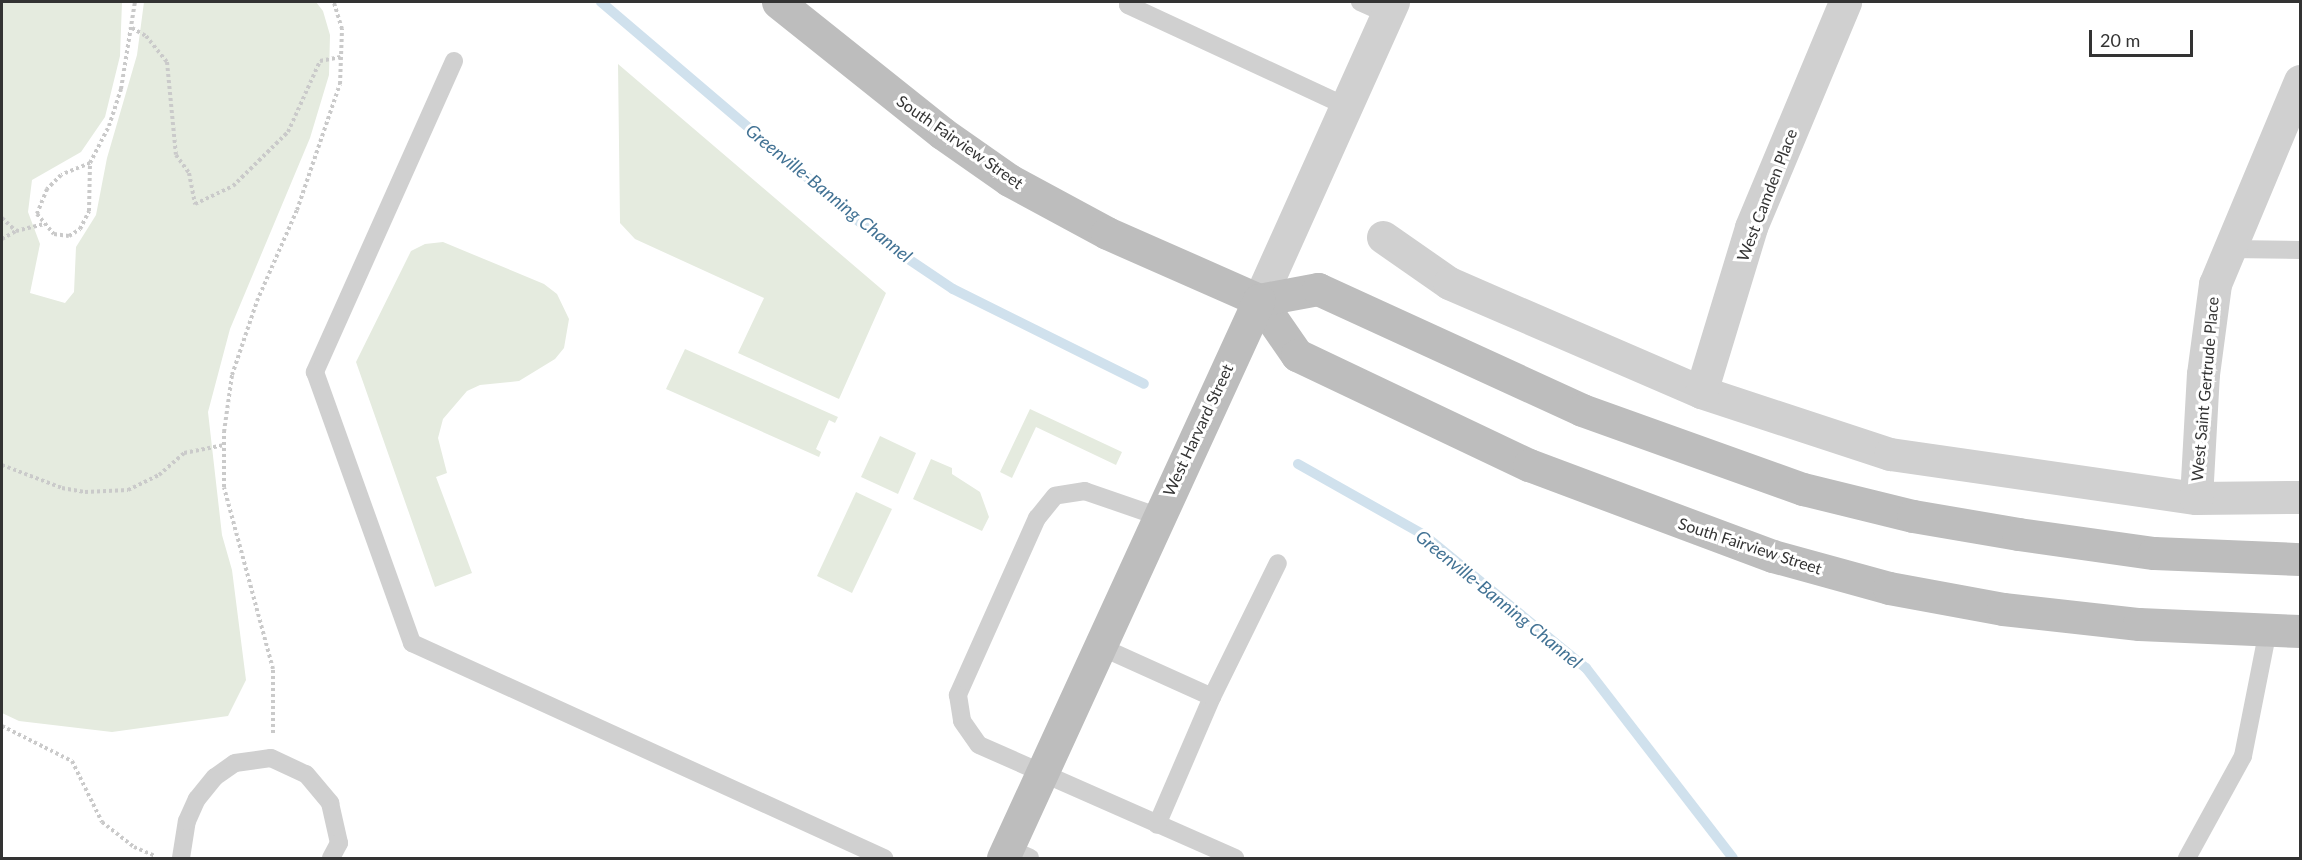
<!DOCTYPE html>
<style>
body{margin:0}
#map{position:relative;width:2302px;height:860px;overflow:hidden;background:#fff;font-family:Lato,sans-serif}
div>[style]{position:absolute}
.green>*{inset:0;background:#e5ebdf}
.stream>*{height:10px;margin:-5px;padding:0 5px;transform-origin:5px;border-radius:5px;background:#d0e1ed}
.path>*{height:4px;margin-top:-2px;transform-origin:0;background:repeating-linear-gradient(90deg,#cacaca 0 3px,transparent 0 6px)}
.lane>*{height:18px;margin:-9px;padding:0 9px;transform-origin:9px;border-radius:9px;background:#d0d0d0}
.street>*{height:33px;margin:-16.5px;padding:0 16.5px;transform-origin:16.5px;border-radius:16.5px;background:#d0d0d0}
.secondary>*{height:33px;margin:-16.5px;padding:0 16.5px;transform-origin:16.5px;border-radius:16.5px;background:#bdbdbd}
span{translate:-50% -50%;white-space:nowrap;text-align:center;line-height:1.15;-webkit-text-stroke:6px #fff;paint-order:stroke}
.street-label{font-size:16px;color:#333}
.water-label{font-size:18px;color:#427294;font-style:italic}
.frame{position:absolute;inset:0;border:3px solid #333;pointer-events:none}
.scale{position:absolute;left:2089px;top:30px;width:104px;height:27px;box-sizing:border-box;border:3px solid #333;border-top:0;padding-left:8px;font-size:18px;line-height:21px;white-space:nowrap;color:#333;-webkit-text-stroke:4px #fff;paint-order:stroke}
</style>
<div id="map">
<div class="green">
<div style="clip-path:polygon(2px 2px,122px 2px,120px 56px,105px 117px,81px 152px,32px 180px,28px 212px,40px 244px,30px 293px,65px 303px,74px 292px,76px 247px,96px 215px,107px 158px,137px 55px,144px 2px,316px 2px,323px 11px,330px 35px,329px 75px,310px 138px,230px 329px,208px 412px,222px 535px,232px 570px,246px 680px,228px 716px,112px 732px,19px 721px,2px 713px)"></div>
<div style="clip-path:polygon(618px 64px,886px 293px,839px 399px,738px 353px,764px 298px,635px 239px,620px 223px)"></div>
<div style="clip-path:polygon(443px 242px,544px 284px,557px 294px,569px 319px,564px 348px,555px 359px,519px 381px,480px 385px,467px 391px,443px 419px,438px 438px,447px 473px,436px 477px,472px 573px,435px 587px,356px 362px,411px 251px,425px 244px)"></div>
<div style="clip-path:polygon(685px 349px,838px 417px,835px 423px,829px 420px,816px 449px,821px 452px,819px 457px,666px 389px)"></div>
<div style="clip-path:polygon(1030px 409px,1122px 452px,1116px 465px,1036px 427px,1012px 478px,1000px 472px)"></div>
<div style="clip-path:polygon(880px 436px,916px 453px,898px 494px,861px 477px)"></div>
<div style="clip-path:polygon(931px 459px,952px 468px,952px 474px,980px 492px,989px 517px,982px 531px,913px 499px)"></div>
<div style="clip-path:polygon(856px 492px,892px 509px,852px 593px,817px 576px)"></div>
</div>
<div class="stream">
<div style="left:601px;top:2px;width:370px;rotate:40.4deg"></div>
<div style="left:883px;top:242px;width:84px;rotate:33.9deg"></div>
<div style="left:953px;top:289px;width:213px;rotate:26.4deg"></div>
<div style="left:1298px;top:464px;width:145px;rotate:29.4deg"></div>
<div style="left:1424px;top:535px;width:210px;rotate:39.4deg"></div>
<div style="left:1586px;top:668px;width:240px;rotate:52.3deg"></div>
</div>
<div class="path">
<div style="left:132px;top:28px;width:16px;rotate:30deg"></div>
<div style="left:146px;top:36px;width:33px;rotate:51deg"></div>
<div style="left:167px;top:62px;width:93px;rotate:84.5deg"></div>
<div style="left:176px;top:155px;width:22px;rotate:54deg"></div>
<div style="left:189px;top:173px;width:32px;rotate:79deg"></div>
<div style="left:195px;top:204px;width:42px;rotate:-25.3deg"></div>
<div style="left:233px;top:186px;width:77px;rotate:-44.5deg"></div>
<div style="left:288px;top:132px;width:78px;rotate:-65.7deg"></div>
<div style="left:320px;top:61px;width:21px;rotate:-11deg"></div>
<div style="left:90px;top:163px;width:31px;rotate:158deg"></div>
<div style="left:61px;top:175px;width:20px;rotate:135deg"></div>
<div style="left:47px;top:189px;width:27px;rotate:112deg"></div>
<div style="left:37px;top:214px;width:26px;rotate:50deg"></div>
<div style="left:54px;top:234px;width:15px;rotate:8deg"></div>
<div style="left:69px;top:236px;width:13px;rotate:-32deg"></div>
<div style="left:80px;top:229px;width:20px;rotate:-63deg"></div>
<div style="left:89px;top:211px;width:48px;rotate:-88.8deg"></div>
<div style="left:90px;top:163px;width:42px;rotate:-62.8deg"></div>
<div style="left:109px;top:126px;width:39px;rotate:-72deg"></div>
<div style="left:121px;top:89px;width:88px;rotate:-80.9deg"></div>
<div style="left:2px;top:218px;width:19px;rotate:43deg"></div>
<div style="left:16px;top:231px;width:29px;rotate:-14deg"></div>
<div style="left:2px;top:239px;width:16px;rotate:-30deg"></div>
<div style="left:2px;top:465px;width:64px;rotate:21deg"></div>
<div style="left:62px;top:488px;width:23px;rotate:10deg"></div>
<div style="left:85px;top:492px;width:43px;rotate:-2.7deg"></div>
<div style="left:128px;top:490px;width:34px;rotate:-26deg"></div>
<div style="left:159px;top:475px;width:33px;rotate:-41deg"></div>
<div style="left:184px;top:453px;width:41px;rotate:-11.3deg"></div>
<div style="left:2px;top:726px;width:78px;rotate:26.6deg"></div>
<div style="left:72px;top:761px;width:68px;rotate:63.8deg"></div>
<div style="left:102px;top:822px;width:41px;rotate:38deg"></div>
<div style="left:134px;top:847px;width:23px;rotate:23deg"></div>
<div style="left:273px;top:733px;width:64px;rotate:-90deg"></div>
<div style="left:273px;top:669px;width:188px;rotate:-105.1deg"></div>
<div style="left:224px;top:487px;width:55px;rotate:-90deg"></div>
<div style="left:224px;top:432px;width:58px;rotate:-82deg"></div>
<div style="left:232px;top:375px;width:78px;rotate:-71.3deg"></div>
<div style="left:257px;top:301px;width:99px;rotate:-66.3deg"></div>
<div style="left:297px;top:210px;width:133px;rotate:-71.2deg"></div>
<div style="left:340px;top:84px;width:55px;rotate:-87.9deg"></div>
<div style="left:342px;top:29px;width:28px;rotate:-107deg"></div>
</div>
<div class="lane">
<div style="left:1129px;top:2px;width:3px;rotate:108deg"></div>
<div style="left:1128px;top:5px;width:240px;rotate:24.9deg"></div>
<div style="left:1360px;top:2px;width:30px;rotate:24deg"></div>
<div style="left:454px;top:61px;width:341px;rotate:114.1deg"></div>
<div style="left:315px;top:372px;width:288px;rotate:70.3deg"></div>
<div style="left:412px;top:643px;width:519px;rotate:24.49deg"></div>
<div style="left:2230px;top:249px;width:70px;rotate:0.8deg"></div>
<div style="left:1157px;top:516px;width:76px;rotate:-160.9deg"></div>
<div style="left:1085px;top:491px;width:30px;rotate:171deg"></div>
<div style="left:1055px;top:496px;width:28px;rotate:129deg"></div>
<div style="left:1037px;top:518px;width:194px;rotate:114.1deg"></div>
<div style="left:958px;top:695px;width:26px;rotate:81deg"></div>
<div style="left:962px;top:721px;width:29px;rotate:55deg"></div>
<div style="left:979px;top:745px;width:280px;rotate:23.8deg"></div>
<div style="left:1099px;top:646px;width:124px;rotate:24.3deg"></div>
<div style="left:1212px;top:697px;width:139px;rotate:113.3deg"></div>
<div style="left:1212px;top:697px;width:149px;rotate:-63.8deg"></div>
<div style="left:1008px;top:848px;width:24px;rotate:24deg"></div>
<div style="left:181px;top:858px;width:37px;rotate:-81deg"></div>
<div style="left:187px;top:821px;width:24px;rotate:-66deg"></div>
<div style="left:197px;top:799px;width:28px;rotate:-51deg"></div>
<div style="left:215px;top:777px;width:24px;rotate:-35deg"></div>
<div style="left:235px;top:763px;width:36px;rotate:-8deg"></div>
<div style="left:271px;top:758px;width:38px;rotate:25deg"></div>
<div style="left:306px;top:774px;width:38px;rotate:50deg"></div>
<div style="left:330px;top:803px;width:41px;rotate:77.3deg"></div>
<div style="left:339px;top:843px;width:17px;rotate:118deg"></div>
<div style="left:2187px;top:858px;width:116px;rotate:-61.2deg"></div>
<div style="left:2243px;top:756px;width:128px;rotate:-78.8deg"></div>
</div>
<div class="street">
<div style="left:1383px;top:237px;width:80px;rotate:34.9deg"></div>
<div style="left:1449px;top:283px;width:275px;rotate:23.4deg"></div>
<div style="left:1701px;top:392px;width:199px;rotate:18.2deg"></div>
<div style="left:1890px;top:454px;width:309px;rotate:8.2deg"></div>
<div style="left:2196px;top:498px;width:104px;rotate:-0.6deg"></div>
<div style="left:1259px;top:300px;width:327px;rotate:-65.8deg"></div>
<div style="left:1701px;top:392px;width:172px;rotate:-73.1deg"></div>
<div style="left:1751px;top:227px;width:244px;rotate:-67.3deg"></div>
<div style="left:2196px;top:498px;width:124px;rotate:-86.8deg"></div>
<div style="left:2203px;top:374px;width:91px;rotate:-82.4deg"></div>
<div style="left:2215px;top:284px;width:220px;rotate:-67.3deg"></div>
</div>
<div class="secondary">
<div style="left:778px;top:2px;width:210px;rotate:38.6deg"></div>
<div style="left:942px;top:133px;width:82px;rotate:35deg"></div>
<div style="left:1009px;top:180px;width:111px;rotate:28.4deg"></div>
<div style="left:1107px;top:233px;width:166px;rotate:23.8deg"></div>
<div style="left:1259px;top:300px;width:67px;rotate:55.4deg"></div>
<div style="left:1297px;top:355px;width:257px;rotate:25.4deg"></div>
<div style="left:1529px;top:465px;width:260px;rotate:20.5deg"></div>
<div style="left:1773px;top:556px;width:120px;rotate:15.4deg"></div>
<div style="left:1889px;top:588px;width:116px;rotate:10.4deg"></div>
<div style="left:2003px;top:609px;width:137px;rotate:6.3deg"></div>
<div style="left:2139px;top:624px;width:161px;rotate:2.5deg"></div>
<div style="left:1259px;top:300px;width:60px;rotate:-10.6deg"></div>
<div style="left:1318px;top:289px;width:290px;rotate:24.6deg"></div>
<div style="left:1582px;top:410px;width:235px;rotate:19.7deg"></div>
<div style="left:1803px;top:489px;width:113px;rotate:13.8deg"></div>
<div style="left:1913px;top:516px;width:107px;rotate:9.7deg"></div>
<div style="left:2018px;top:534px;width:137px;rotate:8deg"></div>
<div style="left:2154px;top:553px;width:146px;rotate:2.4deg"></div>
<div style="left:1003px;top:858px;width:614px;rotate:-65.36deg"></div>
</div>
<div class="street-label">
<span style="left:960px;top:142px;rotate:35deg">South Fairview Street</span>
<span style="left:1767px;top:195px;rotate:-69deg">West Camden Place</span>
<span style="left:2205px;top:389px;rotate:-85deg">West Saint Gertrude Place</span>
<span style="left:1198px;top:430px;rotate:-65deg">West Harvard Street</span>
<span style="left:1750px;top:546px;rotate:18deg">South Fairview Street</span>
</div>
<div class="water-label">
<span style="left:829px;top:193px;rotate:39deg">Greenville-Banning Channel</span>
<span style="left:1499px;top:599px;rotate:39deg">Greenville-Banning Channel</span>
</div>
<div class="frame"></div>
<div class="scale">20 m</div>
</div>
